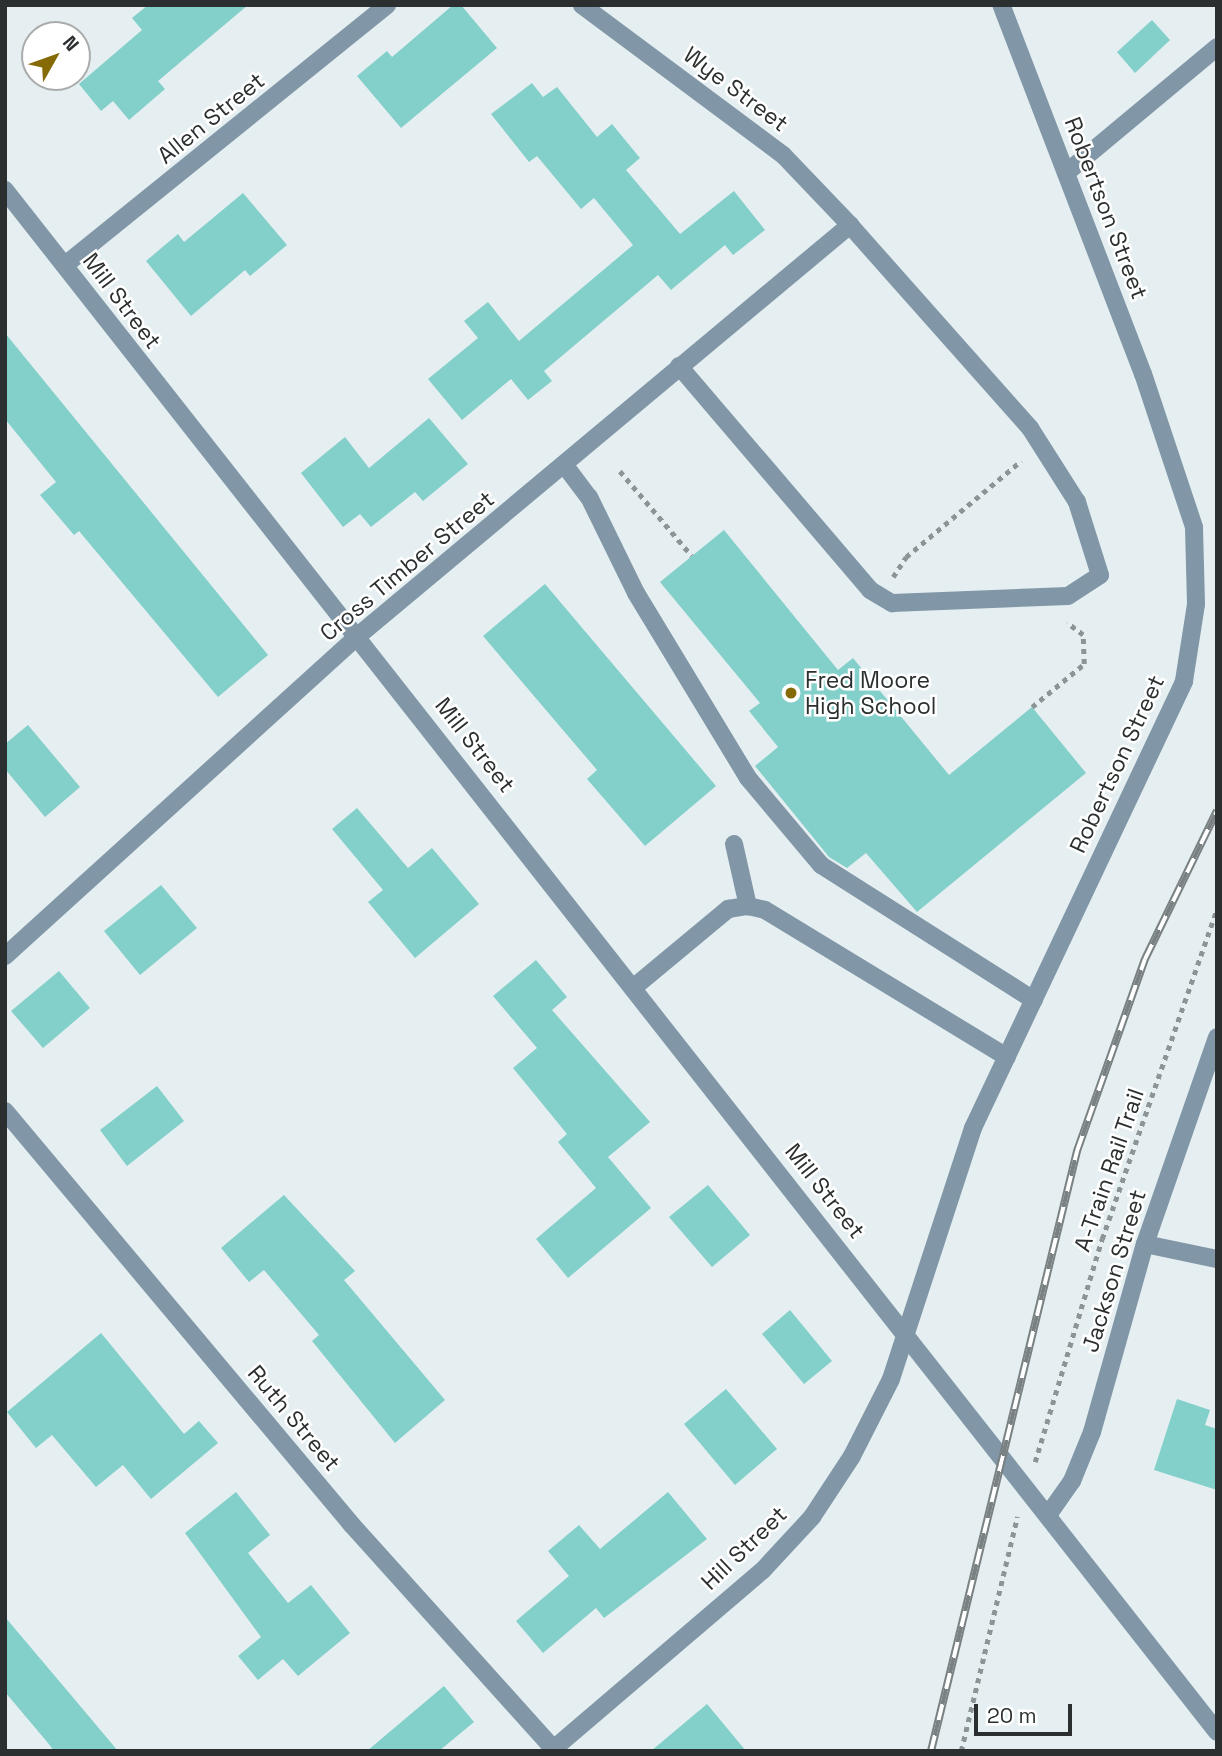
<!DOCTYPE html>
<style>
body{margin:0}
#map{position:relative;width:1222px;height:1756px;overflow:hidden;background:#e5eff1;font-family:"Space Grotesk",sans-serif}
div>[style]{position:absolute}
.building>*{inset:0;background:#83cfca}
.path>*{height:4.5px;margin-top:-2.25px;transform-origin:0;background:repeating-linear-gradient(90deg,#8d9495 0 5px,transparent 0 10px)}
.lane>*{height:18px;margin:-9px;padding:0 9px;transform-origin:9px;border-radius:9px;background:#8197a7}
.street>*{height:18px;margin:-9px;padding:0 9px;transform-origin:9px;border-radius:9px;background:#8197a7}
.rail>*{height:8px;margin-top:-4px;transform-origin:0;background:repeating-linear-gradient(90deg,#fff 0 16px,#7a8182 0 32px);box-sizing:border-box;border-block:2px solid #7a8182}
.dots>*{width:19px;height:19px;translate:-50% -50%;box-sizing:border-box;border:4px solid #fff;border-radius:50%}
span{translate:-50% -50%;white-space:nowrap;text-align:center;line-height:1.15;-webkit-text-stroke:5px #fff;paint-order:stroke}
.street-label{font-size:23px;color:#2b2f30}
.poi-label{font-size:23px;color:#2b2f30}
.left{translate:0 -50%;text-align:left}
.frame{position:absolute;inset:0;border:7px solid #2b2f30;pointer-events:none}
.north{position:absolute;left:21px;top:21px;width:70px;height:70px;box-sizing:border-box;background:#fff;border:2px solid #aaacac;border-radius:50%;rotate:50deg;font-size:19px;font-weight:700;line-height:28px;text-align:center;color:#2b2f30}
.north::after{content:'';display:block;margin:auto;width:24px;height:32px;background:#866a06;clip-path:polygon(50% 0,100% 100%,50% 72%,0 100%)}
.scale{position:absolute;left:974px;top:1704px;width:98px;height:32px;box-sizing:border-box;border:4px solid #2b2f30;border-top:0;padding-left:9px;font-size:21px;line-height:24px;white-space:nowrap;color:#2b2f30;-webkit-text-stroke:5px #fff;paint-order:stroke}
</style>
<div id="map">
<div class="building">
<div style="clip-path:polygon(148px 5px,248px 5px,158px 81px,165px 89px,129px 120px,113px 101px,101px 111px,79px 84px,142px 30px,132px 18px)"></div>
<div style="clip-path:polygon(453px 5px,461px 5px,497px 48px,401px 128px,357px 76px,387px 51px,392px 57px)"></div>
<div style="clip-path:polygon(1152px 20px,1170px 40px,1135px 73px,1117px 52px)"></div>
<div style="clip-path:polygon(532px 83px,543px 97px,557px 87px,597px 137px,612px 124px,640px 158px,626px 170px,680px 234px,734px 191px,765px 230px,733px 255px,725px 245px,671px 290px,658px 275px,544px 371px,552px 381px,528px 400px,511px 379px,462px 420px,428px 379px,478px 338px,464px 321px,488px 302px,519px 341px,633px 245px,594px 198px,581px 209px,537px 156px,529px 162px,491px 114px)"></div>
<div style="clip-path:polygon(243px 193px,287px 245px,250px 276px,245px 270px,191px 316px,146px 261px,178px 234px,184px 242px)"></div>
<div style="clip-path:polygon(5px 333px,268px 655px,218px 697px,79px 531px,74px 535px,40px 495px,56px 482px,5px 419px)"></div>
<div style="clip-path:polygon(429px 418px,468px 464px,423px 501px,415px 492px,371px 527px,360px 514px,343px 527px,301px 473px,345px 437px,369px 468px)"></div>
<div style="clip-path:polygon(724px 530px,838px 670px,853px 658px,949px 775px,1032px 707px,1086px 773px,917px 912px,866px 853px,847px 868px,829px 857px,755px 766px,778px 747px,749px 711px,760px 703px,660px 582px)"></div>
<div style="clip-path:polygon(545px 584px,716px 786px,645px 846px,587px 779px,597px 770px,483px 636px)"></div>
<div style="clip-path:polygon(28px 725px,80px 787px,45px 817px,5px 769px,5px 744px)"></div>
<div style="clip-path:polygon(357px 808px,408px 868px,432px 848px,479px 904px,415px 958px,368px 902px,383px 890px,332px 829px)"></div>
<div style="clip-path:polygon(161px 885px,197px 928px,140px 975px,104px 931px)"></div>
<div style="clip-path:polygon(536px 960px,567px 997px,552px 1010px,650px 1122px,608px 1157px,651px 1208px,568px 1278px,536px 1239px,596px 1188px,558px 1142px,567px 1134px,513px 1068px,537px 1048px,493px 996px)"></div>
<div style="clip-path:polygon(59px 971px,90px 1008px,43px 1048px,11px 1011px)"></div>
<div style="clip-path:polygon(157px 1086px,184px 1121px,127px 1166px,100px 1130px)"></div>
<div style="clip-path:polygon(708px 1185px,750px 1235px,712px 1267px,669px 1217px)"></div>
<div style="clip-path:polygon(284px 1195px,355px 1271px,344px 1280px,445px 1400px,395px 1443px,312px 1341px,319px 1335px,264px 1270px,249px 1282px,221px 1248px)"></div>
<div style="clip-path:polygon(790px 1310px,832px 1361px,804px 1384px,762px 1334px)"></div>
<div style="clip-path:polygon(101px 1333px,184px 1434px,199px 1421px,218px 1443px,151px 1499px,123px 1465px,96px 1487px,52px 1435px,36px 1448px,7px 1412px)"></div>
<div style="clip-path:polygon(726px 1389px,777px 1449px,735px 1485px,684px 1424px)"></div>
<div style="clip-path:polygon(1177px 1399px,1210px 1410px,1205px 1425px,1217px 1429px,1217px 1490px,1154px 1470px)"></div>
<div style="clip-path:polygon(236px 1492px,270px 1535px,248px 1553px,288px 1603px,311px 1585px,350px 1633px,298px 1676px,283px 1659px,258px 1680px,238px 1656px,261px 1637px,185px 1533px)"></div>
<div style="clip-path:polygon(668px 1492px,707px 1539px,604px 1618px,596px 1608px,543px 1653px,516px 1621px,569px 1576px,548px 1551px,579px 1525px,600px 1549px)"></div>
<div style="clip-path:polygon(5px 1617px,76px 1701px,118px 1751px,54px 1751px,48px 1743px,5px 1692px)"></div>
<div style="clip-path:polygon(444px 1686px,474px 1722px,439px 1751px,367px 1751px)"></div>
<div style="clip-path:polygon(707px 1704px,746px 1751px,651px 1751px)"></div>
</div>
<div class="path">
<div style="left:620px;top:471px;width:111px;rotate:49.7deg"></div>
<div style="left:893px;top:577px;width:24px;rotate:-57deg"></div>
<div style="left:906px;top:557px;width:150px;rotate:-39.9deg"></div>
<div style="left:1032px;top:707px;width:67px;rotate:-39.6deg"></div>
<div style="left:1084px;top:664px;width:29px;rotate:-92deg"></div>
<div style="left:1083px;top:635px;width:20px;rotate:-143deg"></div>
<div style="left:1035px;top:1462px;width:233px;rotate:-73.3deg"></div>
<div style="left:1102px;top:1239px;width:350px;rotate:-70.8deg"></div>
<div style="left:961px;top:1751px;width:241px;rotate:-76.5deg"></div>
</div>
<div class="lane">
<div style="left:679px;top:366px;width:294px;rotate:49.5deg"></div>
<div style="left:870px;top:590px;width:26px;rotate:31deg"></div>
<div style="left:892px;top:603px;width:176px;rotate:-2.3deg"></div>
<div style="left:1068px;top:596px;width:38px;rotate:-33deg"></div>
<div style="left:1100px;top:575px;width:77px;rotate:-107.5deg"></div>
<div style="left:1077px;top:502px;width:88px;rotate:-122.4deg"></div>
<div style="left:1030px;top:428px;width:271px;rotate:-131.6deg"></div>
<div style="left:566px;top:467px;width:38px;rotate:53deg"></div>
<div style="left:589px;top:497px;width:107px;rotate:63.9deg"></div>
<div style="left:636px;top:593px;width:216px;rotate:58.8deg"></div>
<div style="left:748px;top:778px;width:114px;rotate:50deg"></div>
<div style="left:821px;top:865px;width:252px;rotate:32.4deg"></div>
<div style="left:734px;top:844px;width:64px;rotate:77.3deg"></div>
<div style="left:633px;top:988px;width:124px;rotate:-39.7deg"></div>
<div style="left:728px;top:909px;width:20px;rotate:-9deg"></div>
<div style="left:748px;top:906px;width:17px;rotate:13deg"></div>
<div style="left:765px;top:910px;width:283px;rotate:31.3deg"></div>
</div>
<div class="street">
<div style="left:1066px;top:173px;width:197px;rotate:-39.8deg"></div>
<div style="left:5px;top:190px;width:1961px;rotate:51.83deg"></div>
<div style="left:65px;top:265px;width:414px;rotate:-38.9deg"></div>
<div style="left:5px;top:956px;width:478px;rotate:-42.2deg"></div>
<div style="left:359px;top:635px;width:640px;rotate:-39.86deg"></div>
<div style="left:850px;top:225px;width:97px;rotate:-133.7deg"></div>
<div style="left:783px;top:155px;width:251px;rotate:-143.3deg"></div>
<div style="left:5px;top:1111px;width:540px;rotate:50.03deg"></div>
<div style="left:352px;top:1525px;width:302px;rotate:48deg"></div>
<div style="left:1145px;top:1244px;width:74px;rotate:11.8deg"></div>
<div style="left:1048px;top:1515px;width:42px;rotate:-54.8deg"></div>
<div style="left:1072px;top:1481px;width:53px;rotate:-67.8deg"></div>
<div style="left:1092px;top:1432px;width:195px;rotate:-74.3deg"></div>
<div style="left:1145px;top:1244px;width:219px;rotate:-70.8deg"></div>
<div style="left:551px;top:1751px;width:279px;rotate:-40.5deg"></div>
<div style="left:763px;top:1570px;width:72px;rotate:-47.2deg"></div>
<div style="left:812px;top:1517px;width:73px;rotate:-56.7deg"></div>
<div style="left:852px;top:1456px;width:86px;rotate:-63.1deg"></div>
<div style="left:891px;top:1379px;width:264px;rotate:-71.9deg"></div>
<div style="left:973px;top:1128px;width:494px;rotate:-64.7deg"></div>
<div style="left:1184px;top:681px;width:78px;rotate:-81.1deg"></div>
<div style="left:1196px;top:604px;width:77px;rotate:-91.5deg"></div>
<div style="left:1194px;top:527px;width:161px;rotate:-108.4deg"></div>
<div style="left:1143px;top:374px;width:395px;rotate:-111deg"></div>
</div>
<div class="rail">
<div style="left:931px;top:1751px;width:618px;rotate:-76.32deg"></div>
<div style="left:1077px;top:1151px;width:204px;rotate:-70.5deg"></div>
<div style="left:1145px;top:959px;width:165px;rotate:-64.1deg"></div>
</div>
<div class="dots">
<div style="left:791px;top:693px;background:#866a06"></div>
</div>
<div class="street-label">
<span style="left:736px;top:89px;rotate:37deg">Wye Street</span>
<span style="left:211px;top:118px;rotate:-39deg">Allen Street</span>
<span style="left:1106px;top:208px;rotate:69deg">Robertson Street</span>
<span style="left:122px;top:301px;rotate:53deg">Mill Street</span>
<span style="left:407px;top:566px;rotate:-40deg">Cross Timber Street</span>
<span style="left:475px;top:745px;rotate:52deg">Mill Street</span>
<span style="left:1117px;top:764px;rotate:-65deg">Robertson Street</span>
<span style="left:1109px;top:1170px;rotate:-71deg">A-Train Rail Trail</span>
<span style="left:825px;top:1191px;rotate:52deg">Mill Street</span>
<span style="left:1114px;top:1271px;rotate:-73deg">Jackson Street</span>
<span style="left:294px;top:1418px;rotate:50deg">Ruth Street</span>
<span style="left:744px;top:1548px;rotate:-44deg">Hill Street</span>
</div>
<div class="poi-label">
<span class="left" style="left:805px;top:693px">Fred Moore<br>High School</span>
</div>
<div class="frame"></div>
<div class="north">N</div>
<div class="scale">20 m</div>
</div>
